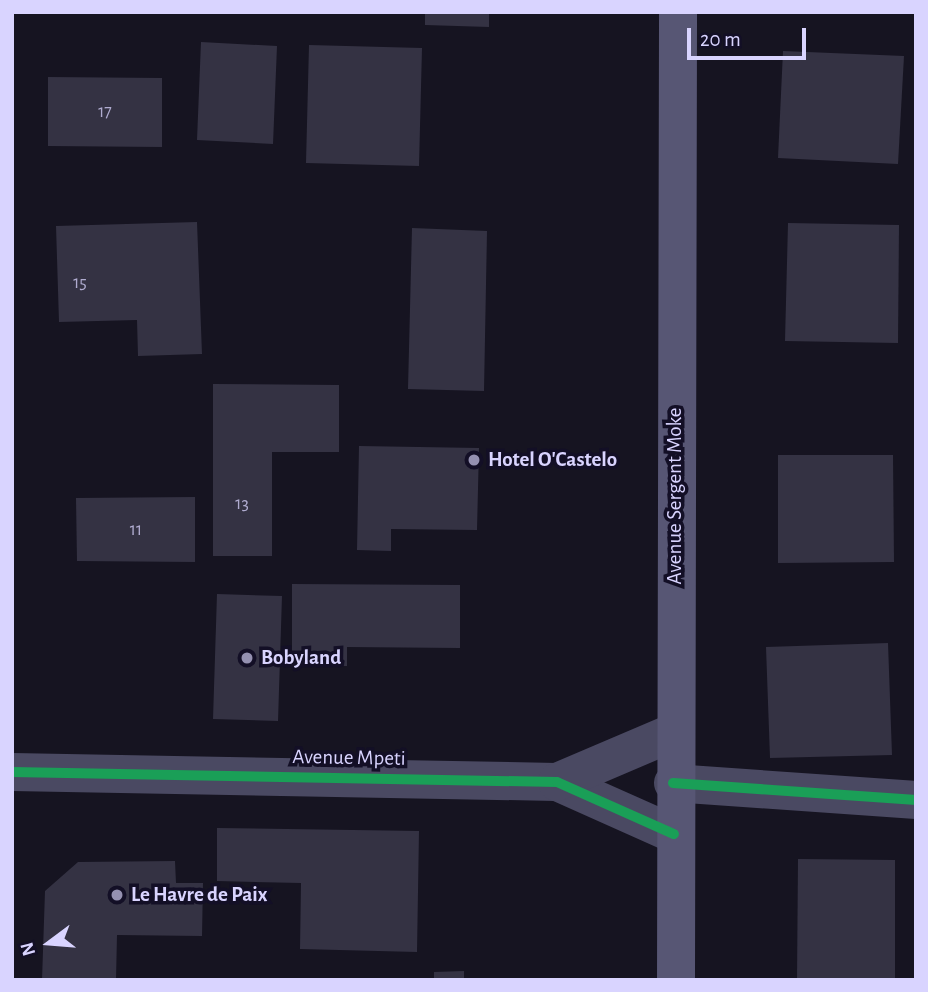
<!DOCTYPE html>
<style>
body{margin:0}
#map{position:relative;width:928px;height:992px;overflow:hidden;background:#161421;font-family:"Alegreya Sans",sans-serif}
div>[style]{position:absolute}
.building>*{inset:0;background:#343243}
.minor>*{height:38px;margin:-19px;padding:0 19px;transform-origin:19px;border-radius:19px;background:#4a4962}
.secondary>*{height:38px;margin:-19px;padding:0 19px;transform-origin:19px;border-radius:19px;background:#575674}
.cycleway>*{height:10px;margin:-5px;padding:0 5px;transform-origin:5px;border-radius:5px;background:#1a9f57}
.dots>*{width:19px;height:19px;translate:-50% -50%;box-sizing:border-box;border:4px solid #130f26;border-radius:50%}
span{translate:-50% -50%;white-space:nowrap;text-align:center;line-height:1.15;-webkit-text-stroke:7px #130f26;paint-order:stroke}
.number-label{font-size:18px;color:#b0acd0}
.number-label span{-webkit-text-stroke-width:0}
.poi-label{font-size:21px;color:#d9d4ff;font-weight:700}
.left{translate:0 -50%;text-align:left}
.street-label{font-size:21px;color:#d9d4ff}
.frame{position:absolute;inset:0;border:14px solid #d9d4ff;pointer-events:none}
.north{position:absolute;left:14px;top:908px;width:70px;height:70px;-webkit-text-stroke:5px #130f26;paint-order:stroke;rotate:254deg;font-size:19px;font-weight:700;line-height:28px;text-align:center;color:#d9d4ff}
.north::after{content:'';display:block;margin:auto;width:24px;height:32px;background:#d9d4ff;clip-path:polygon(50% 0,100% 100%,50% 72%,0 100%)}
.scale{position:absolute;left:687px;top:28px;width:119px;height:32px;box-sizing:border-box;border:4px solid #d9d4ff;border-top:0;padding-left:9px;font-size:21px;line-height:24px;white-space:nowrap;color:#d9d4ff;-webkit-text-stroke:5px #130f26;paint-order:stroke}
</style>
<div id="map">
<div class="building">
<div style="clip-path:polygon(425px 12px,489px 12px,489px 27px,425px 25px)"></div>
<div style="clip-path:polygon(201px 42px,277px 46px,273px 144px,197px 140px)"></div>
<div style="clip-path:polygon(309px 45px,422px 48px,419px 166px,306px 163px)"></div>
<div style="clip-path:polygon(783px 51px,904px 56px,898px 164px,778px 158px)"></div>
<div style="clip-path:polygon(48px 77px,162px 78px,162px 147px,48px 146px)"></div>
<div style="clip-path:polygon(197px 222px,202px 354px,138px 356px,137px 320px,59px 322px,56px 226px)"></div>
<div style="clip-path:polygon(788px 223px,899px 225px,898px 343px,785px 341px)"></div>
<div style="clip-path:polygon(412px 228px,487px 231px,484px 391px,408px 389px)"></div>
<div style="clip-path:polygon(213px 384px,339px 385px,339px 452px,272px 452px,272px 556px,213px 556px)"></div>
<div style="clip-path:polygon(359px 446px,479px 448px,477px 530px,391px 529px,391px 551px,357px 550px)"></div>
<div style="clip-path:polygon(778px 455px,893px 455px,894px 562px,778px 563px)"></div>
<div style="clip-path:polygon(195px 497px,195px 562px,77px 561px,76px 498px)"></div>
<div style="clip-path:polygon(292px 584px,460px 585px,460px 648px,347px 647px,347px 666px,292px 665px)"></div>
<div style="clip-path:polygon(217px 594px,282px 596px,278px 721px,213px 719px)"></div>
<div style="clip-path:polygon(888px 643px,892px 755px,770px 758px,766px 647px)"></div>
<div style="clip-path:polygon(217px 828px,419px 831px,417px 952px,300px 949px,301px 883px,217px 881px)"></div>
<div style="clip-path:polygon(798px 859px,895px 860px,895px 980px,797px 980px)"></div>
<div style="clip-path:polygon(175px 861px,176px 883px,203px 883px,202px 936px,117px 935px,116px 980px,42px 980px,45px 891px,78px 862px)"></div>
<div style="clip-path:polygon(464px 971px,464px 980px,434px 980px,434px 972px)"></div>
</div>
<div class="minor">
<div style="left:12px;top:772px;width:545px;rotate:1.05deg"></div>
<div style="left:557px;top:782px;width:128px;rotate:24deg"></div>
<div style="left:557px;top:782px;width:127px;rotate:-23.1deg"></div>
<div style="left:673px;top:783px;width:244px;rotate:4deg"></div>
</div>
<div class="secondary">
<div style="left:676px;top:980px;width:968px;rotate:-89.88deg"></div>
</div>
<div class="cycleway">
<div style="left:12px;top:772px;width:545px;rotate:1.05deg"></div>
<div style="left:557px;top:782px;width:128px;rotate:24deg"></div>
<div style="left:673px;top:783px;width:244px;rotate:4deg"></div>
</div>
<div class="dots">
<div style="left:474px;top:460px;background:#9591b1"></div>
<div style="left:247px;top:658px;background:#9591b1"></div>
<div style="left:117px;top:895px;background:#9591b1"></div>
</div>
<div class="number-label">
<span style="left:105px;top:112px">17</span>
<span style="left:80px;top:283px">15</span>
<span style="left:242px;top:504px">13</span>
<span style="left:136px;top:530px">11</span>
</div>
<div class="poi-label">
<span class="left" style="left:488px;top:460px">Hotel O'Castelo</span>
<span class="left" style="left:261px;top:658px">Bobyland</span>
<span class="left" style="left:131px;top:895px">Le Havre de Paix</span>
</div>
<div class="street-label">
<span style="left:675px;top:496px;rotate:-90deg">Avenue Sergent Moke</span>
<span style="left:349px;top:758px;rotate:1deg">Avenue Mpeti</span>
</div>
<div class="frame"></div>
<div class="north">N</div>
<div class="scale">20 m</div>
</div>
